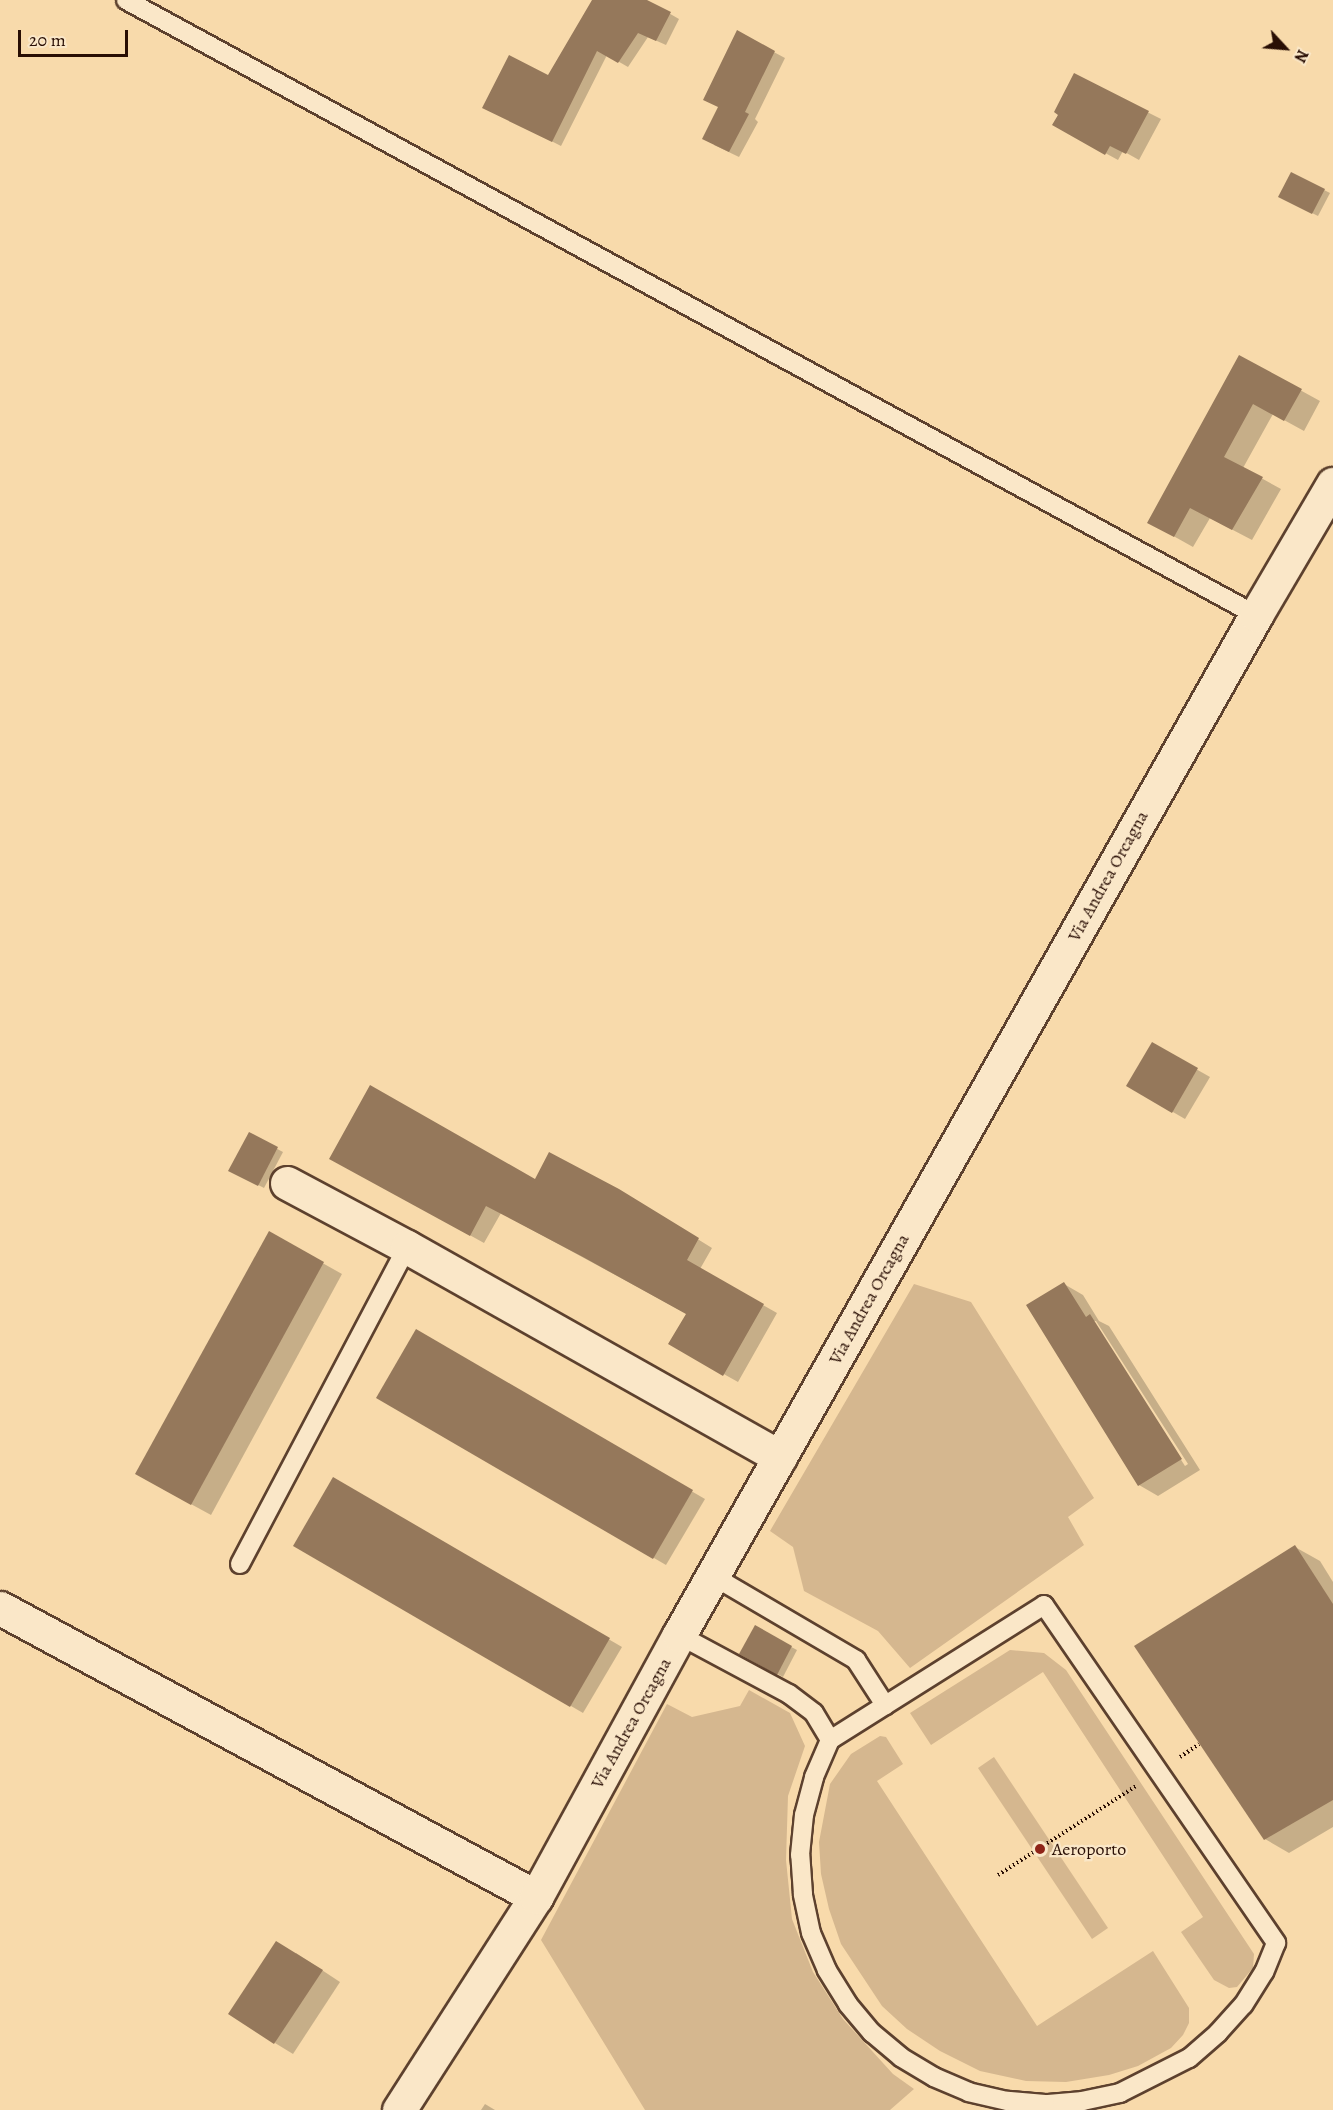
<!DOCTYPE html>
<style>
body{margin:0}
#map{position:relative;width:1333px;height:2110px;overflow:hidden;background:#f8daab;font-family:Alegreya,serif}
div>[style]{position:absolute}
.green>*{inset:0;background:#d5b78f}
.shadow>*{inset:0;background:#0003}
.building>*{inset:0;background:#95785b}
.path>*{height:4px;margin-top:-2px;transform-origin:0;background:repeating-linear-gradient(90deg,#290e04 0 1.5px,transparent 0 4.5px)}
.roads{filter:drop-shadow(2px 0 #5d412e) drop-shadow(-2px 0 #5d412e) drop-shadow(0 2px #5d412e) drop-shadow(0 -2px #5d412e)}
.lane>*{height:18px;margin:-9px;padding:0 9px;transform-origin:9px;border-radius:9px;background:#fae7c8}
.street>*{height:33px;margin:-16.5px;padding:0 16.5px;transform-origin:16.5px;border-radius:16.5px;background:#fae7c8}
.dots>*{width:16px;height:16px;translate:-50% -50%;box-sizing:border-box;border:3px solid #fae7c8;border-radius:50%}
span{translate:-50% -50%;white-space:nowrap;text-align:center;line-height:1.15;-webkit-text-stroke:4.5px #fae7c8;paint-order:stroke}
.street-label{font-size:18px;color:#290e04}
.poi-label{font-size:18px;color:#290e04}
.left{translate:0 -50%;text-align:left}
.north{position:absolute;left:1255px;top:18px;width:60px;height:60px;-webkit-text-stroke:4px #fae7c8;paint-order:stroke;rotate:116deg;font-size:16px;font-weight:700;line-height:24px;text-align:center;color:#290e04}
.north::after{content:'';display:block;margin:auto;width:21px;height:27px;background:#290e04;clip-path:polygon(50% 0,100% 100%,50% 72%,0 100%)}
.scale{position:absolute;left:18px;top:30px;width:110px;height:27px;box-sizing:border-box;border:3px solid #290e04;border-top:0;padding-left:8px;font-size:18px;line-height:21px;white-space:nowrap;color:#290e04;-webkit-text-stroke:4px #fae7c8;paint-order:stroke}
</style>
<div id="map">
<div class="green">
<div style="clip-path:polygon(914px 1284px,971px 1302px,1094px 1498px,1068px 1517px,1084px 1545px,910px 1668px,878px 1631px,804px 1591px,793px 1547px,770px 1531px)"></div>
<div style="clip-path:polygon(1010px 1650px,1044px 1653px,1066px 1670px,1254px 1954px,1253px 1968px,1237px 1987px,1229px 1988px,1214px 1980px,1181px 1932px,1203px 1917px,1043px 1672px,931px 1745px,910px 1713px)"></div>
<div style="clip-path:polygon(749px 1690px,790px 1713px,805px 1746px,788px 1796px,786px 1860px,792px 1919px,813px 1972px,843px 2019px,893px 2074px,914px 2089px,890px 2110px,645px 2110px,541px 1940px,667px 1704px,692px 1717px,740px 1706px)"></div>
<div style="clip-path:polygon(880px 1736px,886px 1737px,903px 1764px,877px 1781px,1037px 2026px,1153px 1951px,1189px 2008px,1189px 2023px,1183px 2035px,1171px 2048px,1138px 2066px,1109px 2075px,1066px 2082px,1026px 2081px,980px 2071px,940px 2051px,907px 2029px,882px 2006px,841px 1944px,829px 1909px,821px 1874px,819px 1842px,830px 1784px,851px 1754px)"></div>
<div style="clip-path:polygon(994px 1757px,1108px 1928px,1092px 1939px,978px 1768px)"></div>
</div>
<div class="shadow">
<div style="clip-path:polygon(597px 0,646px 0,679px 19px,666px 45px,648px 37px,628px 67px,607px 55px,561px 146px,494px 112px,548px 77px)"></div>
<div style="clip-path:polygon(738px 33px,785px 58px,755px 119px,758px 122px,739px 157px,714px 145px,720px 107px)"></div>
<div style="clip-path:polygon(1074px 75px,1161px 119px,1139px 160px,1123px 151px,1118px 160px,1054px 125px)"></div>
<div style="clip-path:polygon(1324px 190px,1330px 193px,1318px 216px,1286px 200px)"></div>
<div style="clip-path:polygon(1240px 357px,1320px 401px,1304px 431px,1273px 414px,1243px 468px,1281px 489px,1252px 540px,1210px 518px,1193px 547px,1168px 533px)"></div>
<div style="clip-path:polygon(1152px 1044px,1210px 1077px,1185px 1119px,1128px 1086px)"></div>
<div style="clip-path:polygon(249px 1134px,283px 1152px,264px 1188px,230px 1170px)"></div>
<div style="clip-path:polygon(345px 1166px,535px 1181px,633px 1199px,712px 1248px,700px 1269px,777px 1313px,738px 1382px,670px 1344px,687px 1314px,501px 1213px,484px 1243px)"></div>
<div style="clip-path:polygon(269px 1233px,342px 1274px,211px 1515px,156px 1485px)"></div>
<div style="clip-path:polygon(evenodd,1064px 1284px,1083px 1295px,1099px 1321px,1109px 1326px,1200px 1470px,1158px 1496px,1139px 1485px,1064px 1284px,1092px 1321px,1096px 1321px,1188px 1464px,1185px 1466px,1092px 1321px)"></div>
<div style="clip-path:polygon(417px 1332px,705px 1499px,666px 1565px,378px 1397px)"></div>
<div style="clip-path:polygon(334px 1479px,622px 1647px,583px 1713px,295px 1545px)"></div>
<div style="clip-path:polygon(1295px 1547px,1320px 1561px,1333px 1582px,1333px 1827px,1289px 1853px,1265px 1839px)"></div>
<div style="clip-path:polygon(755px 1628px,797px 1650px,783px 1677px,741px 1654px)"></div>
<div style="clip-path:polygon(296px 1953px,340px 1982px,293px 2054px,275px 2043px)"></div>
<div style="clip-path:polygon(485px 2104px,495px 2110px,481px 2110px)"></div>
</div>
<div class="building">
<div style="clip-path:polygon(592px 0,647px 0,671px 12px,656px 41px,638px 33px,618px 63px,597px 51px,552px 142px,482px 108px,509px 55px,548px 75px)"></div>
<div style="clip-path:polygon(737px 30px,775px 51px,745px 112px,749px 114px,729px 152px,702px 139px,718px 107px,703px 100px)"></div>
<div style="clip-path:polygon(1074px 73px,1149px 111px,1126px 154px,1110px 146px,1105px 155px,1052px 125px,1058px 115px,1054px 112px)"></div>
<div style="clip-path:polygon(1291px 172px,1325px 189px,1312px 214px,1278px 197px)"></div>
<div style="clip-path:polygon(1239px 355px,1302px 389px,1284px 421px,1253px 404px,1224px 457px,1263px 477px,1232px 530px,1190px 508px,1174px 537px,1147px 523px)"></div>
<div style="clip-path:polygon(1152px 1042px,1198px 1068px,1172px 1113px,1126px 1086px)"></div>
<div style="clip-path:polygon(370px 1085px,535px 1179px,549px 1152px,619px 1189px,699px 1238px,687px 1260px,764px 1304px,723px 1376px,668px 1344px,686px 1314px,583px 1257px,486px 1206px,470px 1236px,329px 1159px)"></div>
<div style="clip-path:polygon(249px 1132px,278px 1147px,258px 1186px,228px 1171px)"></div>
<div style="clip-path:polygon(269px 1231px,324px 1262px,191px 1505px,135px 1474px)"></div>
<div style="clip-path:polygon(1064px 1282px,1086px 1317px,1090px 1314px,1182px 1459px,1138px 1486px,1026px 1305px)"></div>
<div style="clip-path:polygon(416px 1329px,693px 1490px,653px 1559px,376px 1398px)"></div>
<div style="clip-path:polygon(333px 1477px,610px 1638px,570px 1707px,293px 1546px)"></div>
<div style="clip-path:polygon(1295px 1545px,1333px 1604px,1333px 1800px,1264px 1840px,1134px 1646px)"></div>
<div style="clip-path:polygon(755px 1625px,792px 1646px,777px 1675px,739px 1654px)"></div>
<div style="clip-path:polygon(276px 1941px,323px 1970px,274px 2044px,228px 2014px)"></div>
</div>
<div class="path">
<div style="left:1180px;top:1757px;width:23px;rotate:-34deg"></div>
<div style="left:998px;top:1875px;width:164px;rotate:-32.8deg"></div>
</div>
<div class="roads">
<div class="lane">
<div style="left:126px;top:0;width:1287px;rotate:28.56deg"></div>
<div style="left:240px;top:1564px;width:358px;rotate:-62.2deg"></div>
<div style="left:713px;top:1576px;width:166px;rotate:30.4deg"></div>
<div style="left:856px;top:1660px;width:54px;rotate:57.2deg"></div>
<div style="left:1044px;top:1605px;width:410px;rotate:55.5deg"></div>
<div style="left:1276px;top:1943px;width:31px;rotate:112deg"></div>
<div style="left:1264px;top:1972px;width:39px;rotate:122deg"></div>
<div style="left:1243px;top:2005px;width:38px;rotate:132deg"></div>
<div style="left:1218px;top:2033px;width:38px;rotate:139deg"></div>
<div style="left:1189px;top:2058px;width:77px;rotate:153.1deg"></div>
<div style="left:1120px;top:2093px;width:38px;rotate:168deg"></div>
<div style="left:1083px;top:2101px;width:38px;rotate:175deg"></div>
<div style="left:1045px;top:2104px;width:38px;rotate:-175deg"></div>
<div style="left:1007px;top:2101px;width:39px;rotate:-167deg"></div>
<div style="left:969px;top:2092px;width:38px;rotate:-157deg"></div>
<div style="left:934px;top:2077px;width:39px;rotate:-149deg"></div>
<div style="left:901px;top:2057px;width:38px;rotate:-140deg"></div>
<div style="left:872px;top:2033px;width:38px;rotate:-130deg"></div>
<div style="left:848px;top:2004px;width:40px;rotate:-122deg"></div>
<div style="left:827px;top:1970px;width:40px;rotate:-113.4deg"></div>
<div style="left:811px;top:1933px;width:40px;rotate:-102deg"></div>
<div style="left:803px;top:1894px;width:39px;rotate:-94deg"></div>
<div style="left:800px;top:1855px;width:40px;rotate:-84.3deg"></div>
<div style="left:804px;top:1815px;width:39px;rotate:-75deg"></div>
<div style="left:814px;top:1777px;width:40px;rotate:-66.6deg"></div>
<div style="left:830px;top:1740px;width:253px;rotate:-32.2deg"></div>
<div style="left:679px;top:1635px;width:125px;rotate:28.2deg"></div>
<div style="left:789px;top:1694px;width:31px;rotate:37deg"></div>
<div style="left:814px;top:1713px;width:31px;rotate:59deg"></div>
</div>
<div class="street">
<div style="left:287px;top:1183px;width:136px;rotate:28.1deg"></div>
<div style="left:407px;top:1247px;width:428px;rotate:29.4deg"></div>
<div style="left:0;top:1608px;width:609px;rotate:28.33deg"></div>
<div style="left:399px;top:2110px;width:253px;rotate:-57.3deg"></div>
<div style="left:536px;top:1897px;width:298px;rotate:-61.4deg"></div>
<div style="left:679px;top:1635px;width:1172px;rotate:-60.5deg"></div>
<div style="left:1256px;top:615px;width:152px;rotate:-59.6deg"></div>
</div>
</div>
<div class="dots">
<div style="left:1040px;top:1849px;background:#8f2418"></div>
</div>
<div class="street-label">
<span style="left:1108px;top:876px;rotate:-61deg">Via Andrea Orcagna</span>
<span style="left:869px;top:1299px;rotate:-61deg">Via Andrea Orcagna</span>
<span style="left:631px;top:1723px;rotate:-61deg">Via Andrea Orcagna</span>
</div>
<div class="poi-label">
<span class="left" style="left:1052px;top:1849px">Aeroporto</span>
</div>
<div class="north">N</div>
<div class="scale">20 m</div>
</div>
